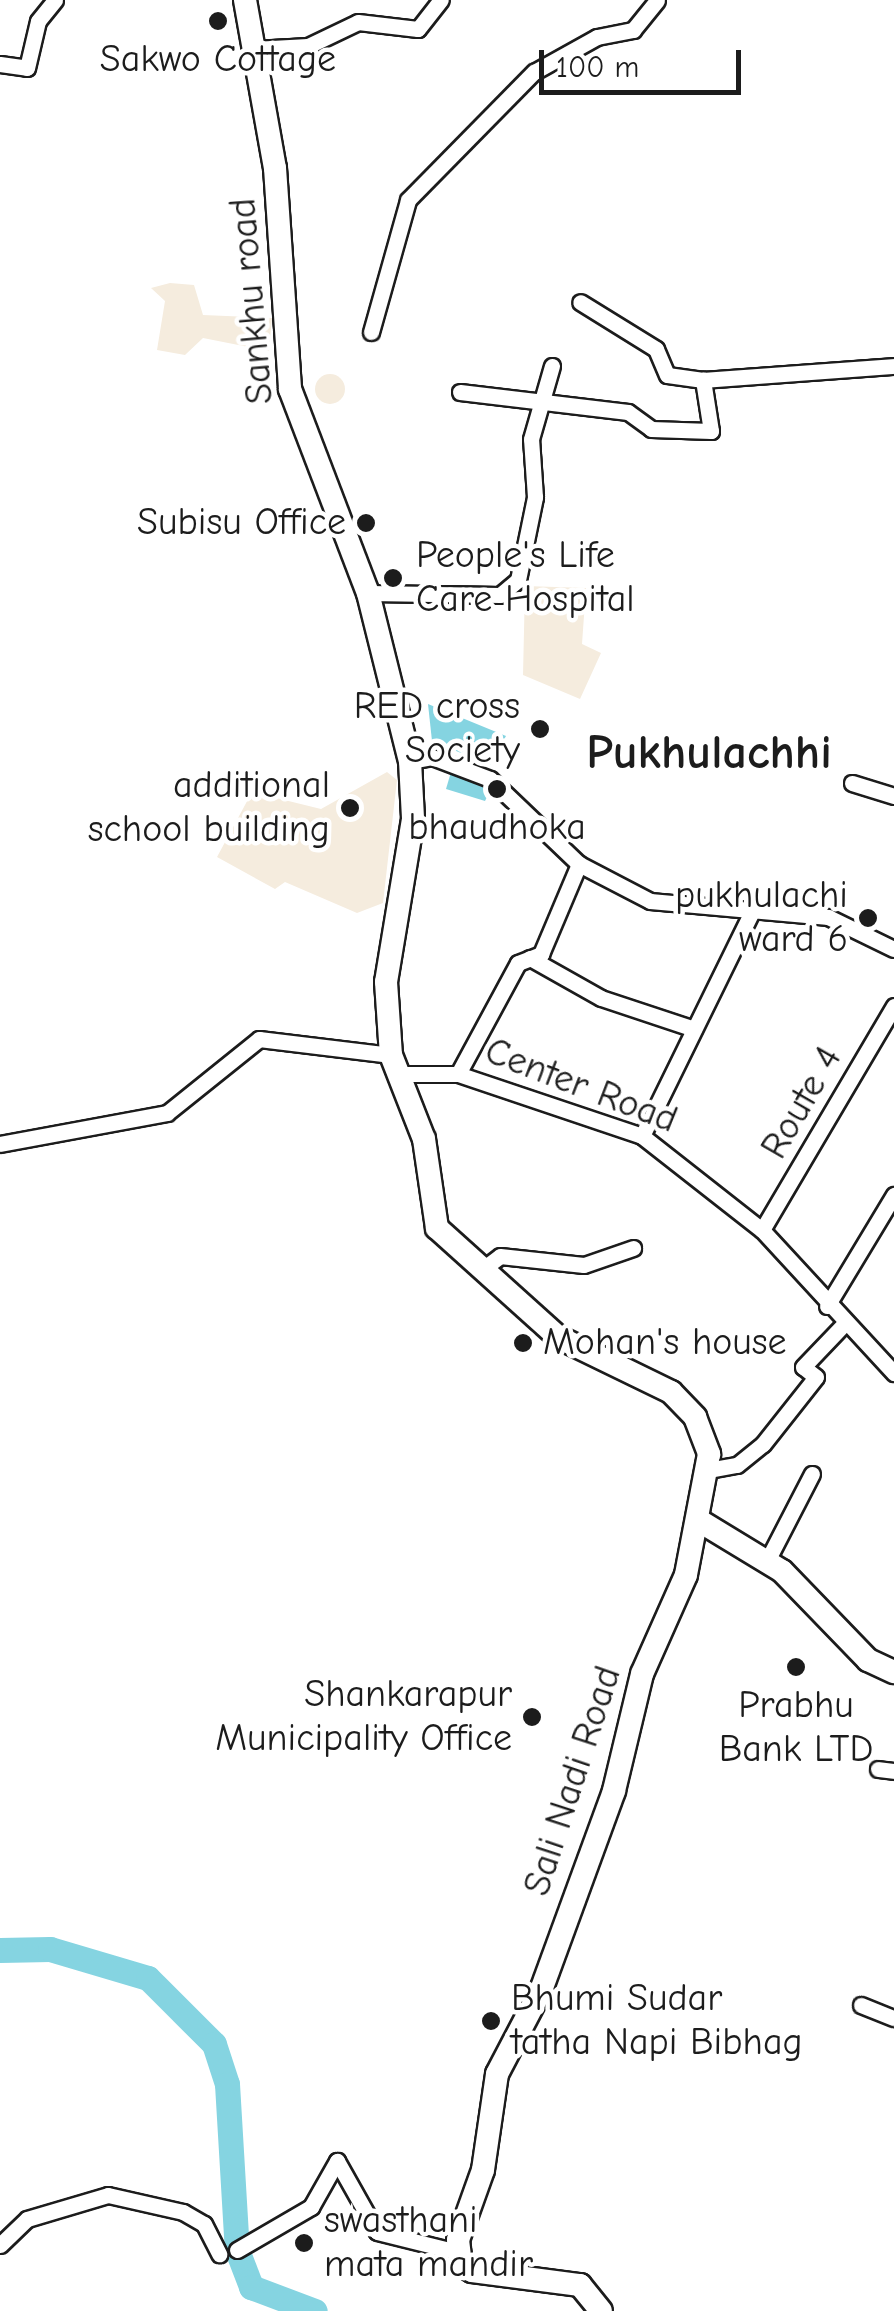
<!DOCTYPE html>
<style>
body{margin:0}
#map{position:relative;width:894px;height:2311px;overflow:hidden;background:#fff;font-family:"Comic Neue",sans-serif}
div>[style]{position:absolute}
.built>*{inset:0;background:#f5ecde}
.round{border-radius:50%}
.water>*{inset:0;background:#85d4e1}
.river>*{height:25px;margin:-12.5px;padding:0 12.5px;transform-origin:12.5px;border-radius:12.5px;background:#85d4e1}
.roads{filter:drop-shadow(2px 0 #1c1c1c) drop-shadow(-2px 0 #1c1c1c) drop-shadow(0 2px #1c1c1c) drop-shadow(0 -2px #1c1c1c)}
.street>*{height:15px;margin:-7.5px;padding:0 7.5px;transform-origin:7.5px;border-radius:7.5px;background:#fff}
.secondary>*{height:22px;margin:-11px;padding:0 11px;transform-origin:11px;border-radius:11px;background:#fff}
.dots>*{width:28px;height:28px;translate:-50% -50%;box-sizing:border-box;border:5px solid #fff;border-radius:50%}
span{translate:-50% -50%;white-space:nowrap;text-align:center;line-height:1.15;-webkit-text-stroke:9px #fff;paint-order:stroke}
.poi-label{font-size:38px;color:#1c1c1c}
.right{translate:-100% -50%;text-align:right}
.left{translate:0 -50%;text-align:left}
.street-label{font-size:38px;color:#1c1c1c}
.district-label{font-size:48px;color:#1c1c1c;font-weight:700}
.scale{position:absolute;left:539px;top:50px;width:202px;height:45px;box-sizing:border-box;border:5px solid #1c1c1c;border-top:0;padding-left:12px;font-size:30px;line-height:35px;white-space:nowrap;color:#1c1c1c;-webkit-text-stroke:8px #fff;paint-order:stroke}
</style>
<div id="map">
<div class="built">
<div style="clip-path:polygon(170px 283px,194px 285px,203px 315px,272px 318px,269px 351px,203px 338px,185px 355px,157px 350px,165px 301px,151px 288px)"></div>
<div class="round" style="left:315px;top:374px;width:30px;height:30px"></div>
<div style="clip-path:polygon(525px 586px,586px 588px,582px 644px,601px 653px,580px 699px,523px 675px)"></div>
<div style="clip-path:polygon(387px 772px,397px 780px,383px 903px,357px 913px,285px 882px,275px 889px,217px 857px,252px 792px,321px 809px)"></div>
</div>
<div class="water">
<div style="clip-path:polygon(428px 704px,506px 736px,490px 765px,432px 741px)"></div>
<div style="clip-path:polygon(451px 772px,492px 787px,485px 801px,446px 789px)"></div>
</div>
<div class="river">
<div style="left:0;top:1950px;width:50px;rotate:-1.1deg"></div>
<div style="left:50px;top:1949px;width:102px;rotate:16.5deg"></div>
<div style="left:148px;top:1978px;width:93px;rotate:45deg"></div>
<div style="left:214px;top:2044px;width:42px;rotate:72deg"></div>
<div style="left:227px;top:2084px;width:166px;rotate:86.6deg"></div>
<div style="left:237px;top:2250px;width:40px;rotate:69deg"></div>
<div style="left:251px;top:2287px;width:68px;rotate:20.6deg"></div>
</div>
<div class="roads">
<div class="street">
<div style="left:253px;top:49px;width:55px;rotate:-3.1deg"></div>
<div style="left:308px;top:46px;width:55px;rotate:-25.6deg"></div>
<div style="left:358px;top:22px;width:60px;rotate:6.7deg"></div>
<div style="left:418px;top:29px;width:37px;rotate:-52deg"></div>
<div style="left:0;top:64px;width:27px;rotate:8deg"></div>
<div style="left:27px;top:68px;width:48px;rotate:-76.8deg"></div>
<div style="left:38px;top:21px;width:27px;rotate:-51deg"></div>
<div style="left:371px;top:332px;width:137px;rotate:-74.3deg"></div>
<div style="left:408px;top:200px;width:180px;rotate:-45.5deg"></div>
<div style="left:534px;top:72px;width:72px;rotate:-29.1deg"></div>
<div style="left:597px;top:37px;width:37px;rotate:-11deg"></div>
<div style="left:633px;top:30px;width:38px;rotate:-51deg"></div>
<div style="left:703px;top:380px;width:192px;rotate:-4.2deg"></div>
<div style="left:460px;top:392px;width:169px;rotate:6.8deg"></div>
<div style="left:628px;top:412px;width:29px;rotate:36deg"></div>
<div style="left:651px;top:429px;width:60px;rotate:1.9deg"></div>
<div style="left:711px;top:431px;width:52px;rotate:-98.9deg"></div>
<div style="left:703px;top:380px;width:36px;rotate:-172deg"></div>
<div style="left:667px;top:375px;width:28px;rotate:-113deg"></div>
<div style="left:656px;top:349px;width:89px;rotate:-148.3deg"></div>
<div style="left:368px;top:593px;width:132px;rotate:0.9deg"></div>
<div style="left:500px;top:595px;width:23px;rotate:-40deg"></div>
<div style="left:518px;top:580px;width:85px;rotate:-78.4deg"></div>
<div style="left:535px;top:497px;width:58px;rotate:-93.9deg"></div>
<div style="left:531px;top:439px;width:76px;rotate:-74deg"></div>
<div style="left:410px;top:761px;width:22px;rotate:-10deg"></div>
<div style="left:432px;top:757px;width:62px;rotate:20.8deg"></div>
<div style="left:490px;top:779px;width:123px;rotate:43.7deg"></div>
<div style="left:579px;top:864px;width:80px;rotate:27.5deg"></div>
<div style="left:650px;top:901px;width:179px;rotate:5.1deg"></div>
<div style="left:828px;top:917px;width:73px;rotate:25.9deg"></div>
<div style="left:852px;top:783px;width:44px;rotate:17.2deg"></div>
<div style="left:530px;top:958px;width:81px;rotate:29.4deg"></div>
<div style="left:601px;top:998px;width:98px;rotate:18.4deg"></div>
<div style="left:397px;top:1074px;width:61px"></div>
<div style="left:458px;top:1074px;width:194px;rotate:18.6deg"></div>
<div style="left:642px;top:1136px;width:152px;rotate:38.1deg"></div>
<div style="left:762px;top:1230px;width:195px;rotate:47.3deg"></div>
<div style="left:458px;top:1074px;width:126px;rotate:-61.6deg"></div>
<div style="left:518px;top:963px;width:25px;rotate:-21deg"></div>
<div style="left:541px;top:954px;width:98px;rotate:-67.1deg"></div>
<div style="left:642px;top:1136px;width:250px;rotate:-63.9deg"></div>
<div style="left:0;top:1144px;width:170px;rotate:-10.5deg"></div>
<div style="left:167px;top:1113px;width:118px;rotate:-38.8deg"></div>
<div style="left:259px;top:1039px;width:133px;rotate:6.9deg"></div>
<div style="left:762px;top:1230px;width:260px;rotate:-59.5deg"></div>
<div style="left:483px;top:1269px;width:21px;rotate:-37deg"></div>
<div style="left:500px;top:1256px;width:84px;rotate:6.1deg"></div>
<div style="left:584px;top:1265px;width:52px;rotate:-19.1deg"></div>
<div style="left:827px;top:1306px;width:130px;rotate:-58.9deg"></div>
<div style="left:708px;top:1470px;width:29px;rotate:-10deg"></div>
<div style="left:737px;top:1465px;width:33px;rotate:-39deg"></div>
<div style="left:763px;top:1444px;width:85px;rotate:-51.7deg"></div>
<div style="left:816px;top:1377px;width:16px;rotate:-142deg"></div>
<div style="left:803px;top:1367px;width:61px;rotate:-46.3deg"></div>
<div style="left:767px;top:1561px;width:98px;rotate:-62.7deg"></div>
<div style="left:878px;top:1769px;width:16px;rotate:7deg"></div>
<div style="left:861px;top:2005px;width:35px;rotate:22deg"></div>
<div style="left:0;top:2245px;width:37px;rotate:-44deg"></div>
<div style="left:27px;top:2219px;width:84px;rotate:-16.5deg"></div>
<div style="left:108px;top:2195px;width:77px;rotate:12.8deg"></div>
<div style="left:183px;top:2212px;width:24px;rotate:30deg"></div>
<div style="left:204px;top:2224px;width:34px;rotate:63deg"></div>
<div style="left:237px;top:2250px;width:86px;rotate:-30.2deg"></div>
<div style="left:311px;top:2207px;width:53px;rotate:-60.5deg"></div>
<div style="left:337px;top:2161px;width:81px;rotate:60.6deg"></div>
<div style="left:377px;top:2232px;width:82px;rotate:14deg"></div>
</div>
<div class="secondary">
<div style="left:245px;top:0;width:171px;rotate:79.9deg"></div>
<div style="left:275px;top:168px;width:222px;rotate:86.1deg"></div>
<div style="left:290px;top:389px;width:218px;rotate:69.1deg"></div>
<div style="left:368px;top:593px;width:173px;rotate:76deg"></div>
<div style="left:410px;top:761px;width:58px;rotate:87deg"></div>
<div style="left:413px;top:819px;width:165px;rotate:99.4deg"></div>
<div style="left:386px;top:982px;width:73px;rotate:86.1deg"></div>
<div style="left:391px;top:1055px;width:90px;rotate:68.6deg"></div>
<div style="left:424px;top:1139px;width:90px;rotate:81.7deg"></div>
<div style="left:437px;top:1228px;width:163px;rotate:42deg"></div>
<div style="left:558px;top:1337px;width:126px;rotate:26deg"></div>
<div style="left:671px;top:1392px;width:35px;rotate:46deg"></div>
<div style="left:695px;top:1417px;width:40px;rotate:69deg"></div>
<div style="left:709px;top:1454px;width:123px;rotate:100.8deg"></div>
<div style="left:686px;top:1575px;width:108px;rotate:114deg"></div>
<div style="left:642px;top:1674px;width:120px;rotate:103.5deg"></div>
<div style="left:614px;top:1791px;width:210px;rotate:110.1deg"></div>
<div style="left:542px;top:1988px;width:97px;rotate:117.6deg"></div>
<div style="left:497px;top:2074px;width:97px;rotate:98.3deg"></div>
<div style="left:483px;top:2170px;width:74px;rotate:109.7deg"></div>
<div style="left:458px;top:2240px;width:24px;rotate:83deg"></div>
<div style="left:461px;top:2264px;width:13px;rotate:32deg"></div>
<div style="left:472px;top:2271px;width:109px;rotate:7.4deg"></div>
<div style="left:580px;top:2285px;width:33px;rotate:51deg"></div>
<div style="left:698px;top:1520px;width:98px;rotate:31.3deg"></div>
<div style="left:782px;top:1571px;width:124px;rotate:46deg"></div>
<div style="left:868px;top:1660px;width:29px;rotate:25deg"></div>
</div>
</div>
<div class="dots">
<div style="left:218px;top:21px;background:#1c1c1c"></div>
<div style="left:366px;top:523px;background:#1c1c1c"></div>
<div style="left:393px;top:578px;background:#1c1c1c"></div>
<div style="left:540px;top:729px;background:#1c1c1c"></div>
<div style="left:497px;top:789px;background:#1c1c1c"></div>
<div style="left:350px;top:808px;background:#1c1c1c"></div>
<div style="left:868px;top:918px;background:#1c1c1c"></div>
<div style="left:523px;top:1343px;background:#1c1c1c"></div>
<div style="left:796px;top:1667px;background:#1c1c1c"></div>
<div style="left:532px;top:1717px;background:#1c1c1c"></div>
<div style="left:491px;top:2021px;background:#1c1c1c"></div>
<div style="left:304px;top:2243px;background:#1c1c1c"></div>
</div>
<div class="poi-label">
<span style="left:218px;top:60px">Sakwo Cottage</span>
<span class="right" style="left:346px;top:523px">Subisu Office</span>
<span class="left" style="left:416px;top:578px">People's Life<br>Care Hospital</span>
<span class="right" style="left:520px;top:729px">RED cross<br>Society</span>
<span class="right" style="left:330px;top:808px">additional<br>school building</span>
<span style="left:497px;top:828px">bhaudhoka</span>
<span class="right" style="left:848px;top:918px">pukhulachi<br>ward 6</span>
<span class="left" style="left:543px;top:1343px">Mohan's house</span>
<span class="right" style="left:512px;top:1717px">Shankarapur<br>Municipality Office</span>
<span style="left:796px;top:1728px">Prabhu<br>Bank LTD</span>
<span class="left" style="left:511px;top:2021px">Bhumi Sudar<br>tatha Napi Bibhag</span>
<span class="left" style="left:324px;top:2243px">swasthani<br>mata mandir</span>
</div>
<div class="street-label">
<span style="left:252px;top:301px;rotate:-95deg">Sankhu road</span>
<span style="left:581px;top:1086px;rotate:21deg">Center Road</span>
<span style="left:802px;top:1103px;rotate:-60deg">Route 4</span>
<span style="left:573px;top:1781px;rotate:-72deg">Sali Nadi Road</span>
</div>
<div class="district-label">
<span style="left:709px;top:753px">Pukhulachhi</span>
</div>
<div class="scale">100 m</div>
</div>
